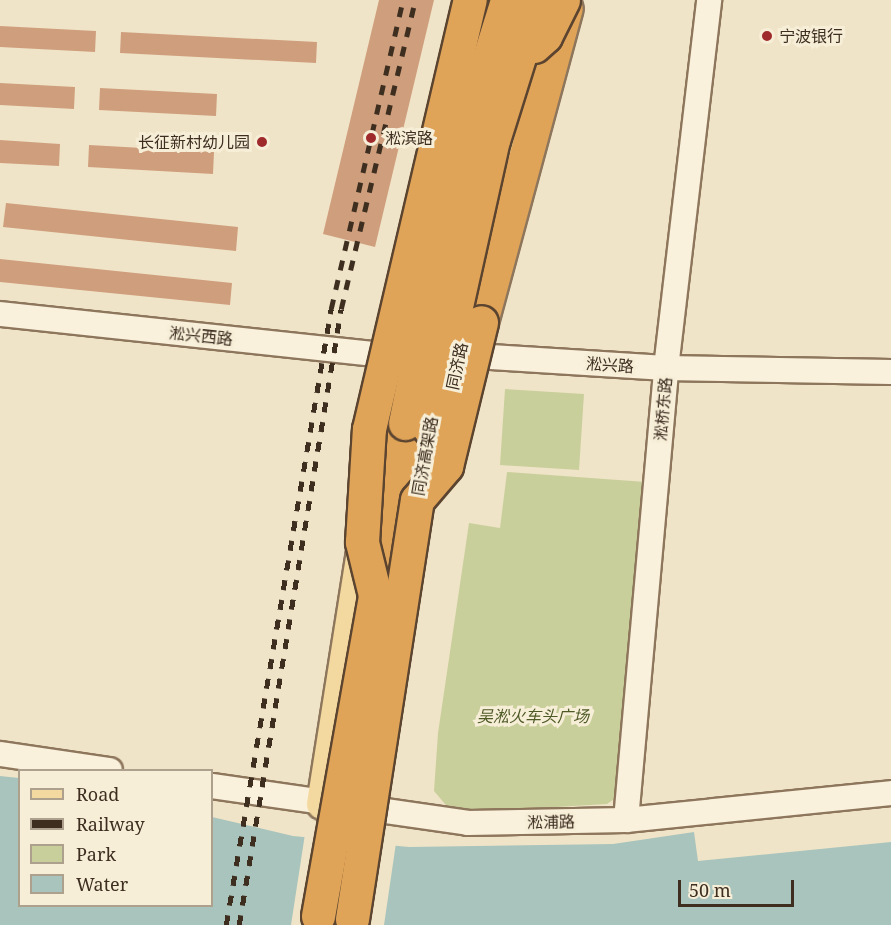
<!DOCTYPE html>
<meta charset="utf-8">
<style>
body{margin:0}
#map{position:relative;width:891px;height:925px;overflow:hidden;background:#f0e4c8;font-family:"Noto Serif","Noto Sans SC",serif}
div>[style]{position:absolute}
.green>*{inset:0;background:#c9cf9b}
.water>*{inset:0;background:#a9c4bc}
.pier>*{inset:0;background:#f0e4c8}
.building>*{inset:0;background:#cf9f7d}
.roads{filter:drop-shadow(2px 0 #8d765c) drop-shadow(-2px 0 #8d765c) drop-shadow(0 2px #8d765c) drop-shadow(0 -2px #8d765c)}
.minor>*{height:24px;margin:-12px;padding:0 12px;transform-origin:12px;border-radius:12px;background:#faf1dc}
.major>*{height:30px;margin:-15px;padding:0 15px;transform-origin:15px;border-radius:15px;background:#f3d9a0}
.highway>*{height:33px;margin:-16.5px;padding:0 16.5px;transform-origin:16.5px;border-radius:16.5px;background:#e0a458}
.rail>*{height:4.5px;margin-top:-2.25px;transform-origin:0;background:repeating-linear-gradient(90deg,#3d2e20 0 10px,transparent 0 20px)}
.bridges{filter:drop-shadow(2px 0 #5b4430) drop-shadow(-2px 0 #5b4430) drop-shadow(0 2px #5b4430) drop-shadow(0 -2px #5b4430)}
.highway-bridge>*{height:33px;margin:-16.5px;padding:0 16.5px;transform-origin:16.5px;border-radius:16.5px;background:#e0a458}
.dots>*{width:16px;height:16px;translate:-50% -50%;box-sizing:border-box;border:3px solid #f7eed8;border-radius:50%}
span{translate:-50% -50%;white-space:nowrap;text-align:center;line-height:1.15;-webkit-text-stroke:6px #f7eed8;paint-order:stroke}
.poi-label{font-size:16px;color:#3d2e20}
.left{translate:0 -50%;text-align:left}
.right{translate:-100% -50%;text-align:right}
.street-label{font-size:16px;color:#3d2e20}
.park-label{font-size:16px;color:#4d5a26;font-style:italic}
.legend{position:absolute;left:18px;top:769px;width:195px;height:138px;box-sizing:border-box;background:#f7eed8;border:2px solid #ada18e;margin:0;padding:8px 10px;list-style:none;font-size:18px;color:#3d2e20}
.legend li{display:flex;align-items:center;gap:12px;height:30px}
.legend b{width:30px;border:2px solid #ada18e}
.scale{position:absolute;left:678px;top:880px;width:116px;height:27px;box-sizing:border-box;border:3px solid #3d2e20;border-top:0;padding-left:8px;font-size:18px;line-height:21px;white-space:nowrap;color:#3d2e20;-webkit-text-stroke:4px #f7eed8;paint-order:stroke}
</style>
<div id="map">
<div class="green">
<div style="clip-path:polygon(505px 389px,584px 394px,579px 470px,500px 465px)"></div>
<div style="clip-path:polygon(507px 472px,646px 482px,617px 797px,607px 804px,461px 813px,450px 810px,434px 791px,438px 733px,469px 523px,500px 528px)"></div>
</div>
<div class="water">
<div style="clip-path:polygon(0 776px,19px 778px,20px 906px,212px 906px,212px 817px,293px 836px,409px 847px,613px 844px,694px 832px,698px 861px,891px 842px,891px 925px,0 925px)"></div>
</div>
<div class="pier">
<div style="clip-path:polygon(305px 834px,396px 843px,384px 925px,291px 925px)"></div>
</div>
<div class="building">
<div style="clip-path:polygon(379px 0,434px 0,375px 247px,323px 234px)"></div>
<div style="clip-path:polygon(0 26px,96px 31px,95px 52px,0 47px)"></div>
<div style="clip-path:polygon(121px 32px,317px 42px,316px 63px,120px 53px)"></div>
<div style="clip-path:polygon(0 83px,75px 87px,74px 109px,0 105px)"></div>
<div style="clip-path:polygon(100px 88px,217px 94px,216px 116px,99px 110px)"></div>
<div style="clip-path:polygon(0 140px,60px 144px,59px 166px,0 163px)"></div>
<div style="clip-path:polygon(89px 145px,214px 152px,213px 174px,88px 167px)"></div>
<div style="clip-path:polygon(6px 203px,238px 227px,236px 251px,3px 227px)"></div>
<div style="clip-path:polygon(0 259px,232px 283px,230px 305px,0 282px)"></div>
</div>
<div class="roads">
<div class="minor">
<div style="left:0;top:314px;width:405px;rotate:6.1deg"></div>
<div style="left:459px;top:355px;width:207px;rotate:3.6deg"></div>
<div style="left:666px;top:368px;width:225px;rotate:1deg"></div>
<div style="left:0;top:754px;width:111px;rotate:8.3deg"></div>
<div style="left:212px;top:786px;width:259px;rotate:8.2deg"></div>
<div style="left:468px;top:823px;width:158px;rotate:-1.1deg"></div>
<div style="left:626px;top:820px;width:266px;rotate:-5.8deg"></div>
<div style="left:626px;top:820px;width:454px;rotate:-84.9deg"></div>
<div style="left:666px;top:368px;width:371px;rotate:-83.3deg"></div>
</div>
<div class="major">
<div style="left:494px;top:215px;width:171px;rotate:-74.7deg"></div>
<div style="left:377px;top:472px;width:96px;rotate:-78deg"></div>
<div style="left:322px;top:804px;width:262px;rotate:-81deg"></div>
</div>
<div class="highway">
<div style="left:481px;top:322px;width:325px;rotate:-74.9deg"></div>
<div style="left:417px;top:500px;width:73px;rotate:-80.5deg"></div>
<div style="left:375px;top:595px;width:175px;rotate:-80.1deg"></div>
</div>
</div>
<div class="rail">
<div style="left:226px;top:925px;width:625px;rotate:-80.33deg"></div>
<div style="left:331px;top:309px;width:317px;rotate:-76.9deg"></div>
<div style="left:239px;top:925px;width:624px;rotate:-80.6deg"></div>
<div style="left:341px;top:309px;width:318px;rotate:-76.5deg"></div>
</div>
<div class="bridges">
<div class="highway-bridge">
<div style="left:534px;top:46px;width:15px;rotate:-42deg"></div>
<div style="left:545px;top:36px;width:40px;rotate:-63.4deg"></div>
<div style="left:405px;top:423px;width:281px;rotate:-78.5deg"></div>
<div style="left:461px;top:148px;width:155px;rotate:-72.7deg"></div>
<div style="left:429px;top:428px;width:295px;rotate:-77.5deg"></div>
<div style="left:493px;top:140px;width:147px;rotate:-72.6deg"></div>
<div style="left:318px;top:916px;width:326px;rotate:-79.9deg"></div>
<div style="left:375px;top:595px;width:55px;rotate:-103.8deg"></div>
<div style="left:362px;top:542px;width:113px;rotate:-86.5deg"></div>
<div style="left:369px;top:429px;width:441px;rotate:-76.8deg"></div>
<div style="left:352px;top:919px;width:424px;rotate:-81.2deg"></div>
<div style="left:417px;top:500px;width:45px;rotate:-49.5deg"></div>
<div style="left:446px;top:466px;width:148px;rotate:-76.3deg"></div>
</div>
</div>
<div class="dots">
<div style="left:767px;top:36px;background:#9e2a2b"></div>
<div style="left:371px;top:138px;background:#9e2a2b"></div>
<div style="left:262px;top:142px;background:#9e2a2b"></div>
</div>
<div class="poi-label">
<span class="left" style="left:779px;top:36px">宁波银行</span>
<span class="left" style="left:385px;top:138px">淞滨路</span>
<span class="right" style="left:250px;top:142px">长征新村幼儿园</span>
</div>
<div class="street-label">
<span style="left:201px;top:336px;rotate:6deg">淞兴西路</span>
<span style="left:610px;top:365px;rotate:4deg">淞兴路</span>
<span style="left:457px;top:366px;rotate:-78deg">同济路</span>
<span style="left:663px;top:409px;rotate:-85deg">淞桥东路</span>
<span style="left:425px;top:456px;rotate:-80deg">同济高架路</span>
<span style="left:551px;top:822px;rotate:-1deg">淞浦路</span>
</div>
<div class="park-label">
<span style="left:533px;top:716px">吴淞火车头广场</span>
</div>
<ul class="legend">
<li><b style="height:8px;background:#f3d9a0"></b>Road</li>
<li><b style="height:8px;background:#3d2e20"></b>Railway</li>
<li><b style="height:16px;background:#c9cf9b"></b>Park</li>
<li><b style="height:16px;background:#a9c4bc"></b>Water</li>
</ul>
<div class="scale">50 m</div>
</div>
